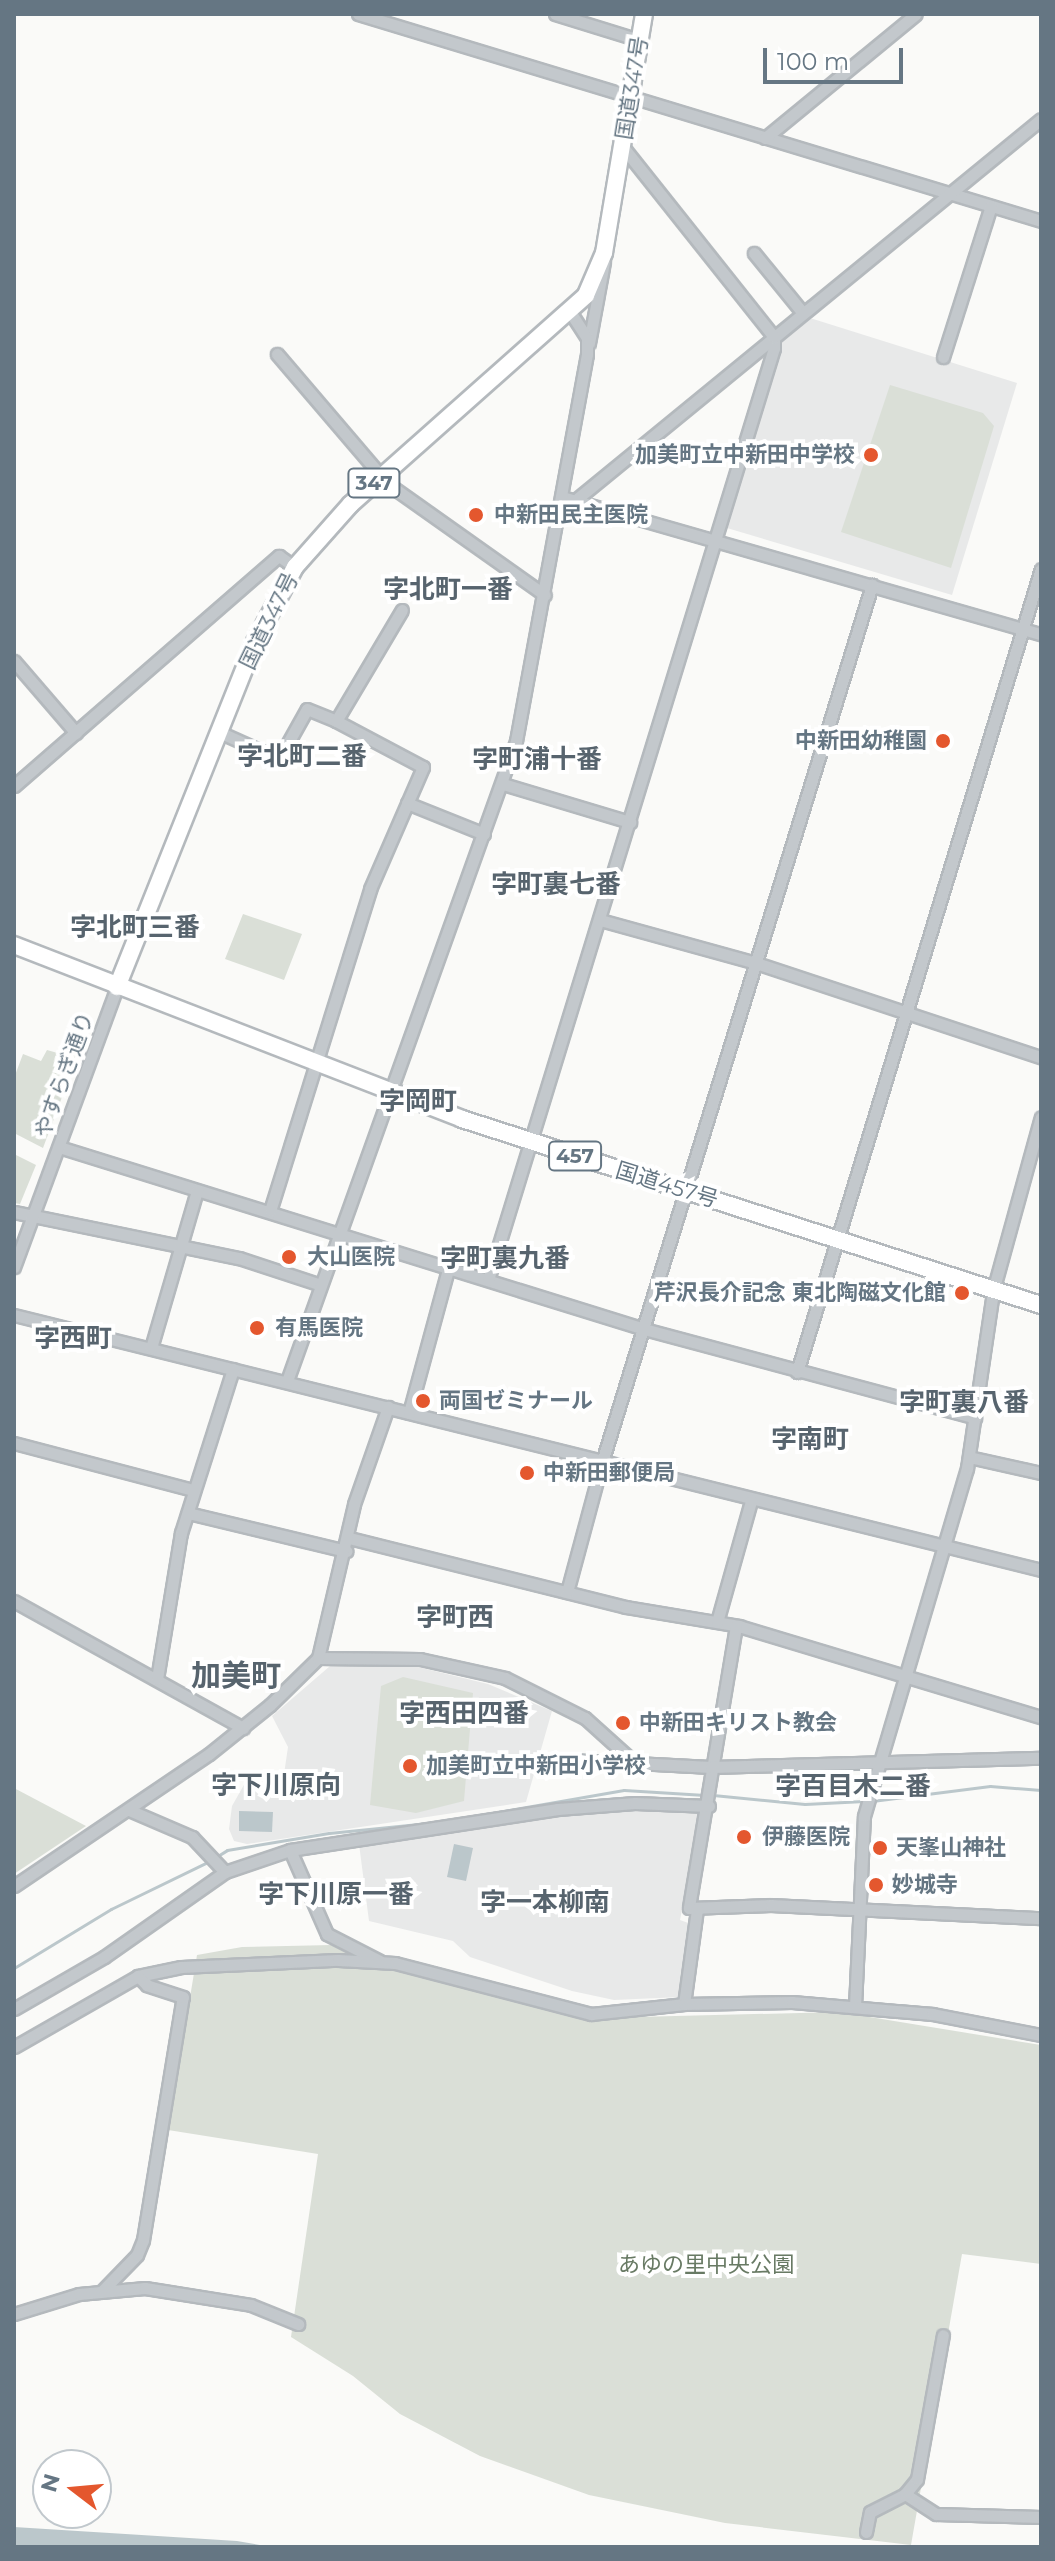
<!DOCTYPE html>
<meta charset="utf-8">
<style>
body{margin:0}
#map{position:relative;width:1055px;height:2561px;overflow:hidden;background:#fafaf8;font-family:Montserrat,"Noto Sans JP",sans-serif}
div>[style]{position:absolute}
.built>*{inset:0;background:#e8e9e9}
.green>*{inset:0;background:#dadfd7}
.water>*{inset:0;background:#bbc7cb}
.stream>*{height:3px;margin:-1.5px;padding:0 1.5px;transform-origin:1.5px;border-radius:1.5px;background:#bbc7cb}
.roads{filter:drop-shadow(2px 0 #b4b9bd) drop-shadow(-2px 0 #b4b9bd) drop-shadow(0 2px #b4b9bd) drop-shadow(0 -2px #b4b9bd)}
.minor>*{height:11px;margin:-5.5px;padding:0 5.5px;transform-origin:5.5px;border-radius:5.5px;background:#c3c8cc}
.highway>*{height:16px;margin:-8px;padding:0 8px;transform-origin:8px;border-radius:8px;background:#fff}
.dots>*{width:22px;height:22px;translate:-50% -50%;box-sizing:border-box;border:4px solid #fff;border-radius:50%}
span{translate:-50% -50%;white-space:nowrap;text-align:center;line-height:1.15;-webkit-text-stroke:8px #fff;paint-order:stroke}
.shield-label span{padding:2px 6px;background:#fff;border:2px solid;border-radius:6px;-webkit-text-stroke-width:0}
.shield-label{font-size:20px;color:#657683;font-weight:700}
.street-label{font-size:22px;color:#657683}
.poi-label{font-size:22px;color:#657683;font-weight:700}
.right{translate:-100% -50%;text-align:right}
.left{translate:0 -50%;text-align:left}
.park-label{font-size:22px;color:#687a64}
.quarter-label{font-size:26px;color:#57646e;font-weight:700}
.district-label{font-size:30px;color:#57646e;font-weight:700}
.frame{position:absolute;inset:0;border:16px solid #657683;pointer-events:none}
.north{position:absolute;left:32px;top:2449px;width:80px;height:80px;box-sizing:border-box;background:#fff;border:2px solid #c1c8cd;border-radius:50%;rotate:286deg;font-size:22px;font-weight:700;line-height:32px;text-align:center;color:#657683}
.north::after{content:'';display:block;margin:auto;width:28px;height:36px;background:#e4572e;clip-path:polygon(50% 0,100% 100%,50% 72%,0 100%)}
.scale{position:absolute;left:763px;top:48px;width:140px;height:36px;box-sizing:border-box;border:4px solid #657683;border-top:0;padding-left:10px;font-size:24px;line-height:28px;white-space:nowrap;color:#657683;-webkit-text-stroke:6px #fff;paint-order:stroke}
</style>
<div id="map">
<div class="built">
<div style="clip-path:polygon(810px 318px,1017px 383px,952px 595px,727px 528px,780px 341px)"></div>
<div style="clip-path:polygon(385px 1659px,488px 1684px,552px 1711px,526px 1802px,247px 1844px,234px 1841px,229px 1829px,232px 1806px,245px 1783px,283px 1781px,288px 1747px,272px 1716px,337px 1660px)"></div>
<div style="clip-path:polygon(636px 1806px,701px 1810px,680px 1920px,691px 1924px,681px 1997px,614px 2000px,572px 1991px,470px 1957px,453px 1941px,369px 1921px,359px 1844px,561px 1812px)"></div>
</div>
<div class="green">
<div style="clip-path:polygon(890px 385px,983px 413px,994px 426px,951px 568px,841px 532px)"></div>
<div style="clip-path:polygon(243px 914px,302px 934px,284px 980px,225px 959px)"></div>
<div style="clip-path:polygon(69px 1031px,86px 1033px,43px 1148px,14px 1133px,14px 1078px,23px 1054px,41px 1061px,47px 1050px,61px 1054px)"></div>
<div style="clip-path:polygon(14px 1154px,36px 1165px,20px 1204px,14px 1203px)"></div>
<div style="clip-path:polygon(403px 1677px,473px 1693px,464px 1801px,416px 1813px,370px 1805px,381px 1686px)"></div>
<div style="clip-path:polygon(14px 1788px,86px 1826px,14px 1874px)"></div>
<div style="clip-path:polygon(331px 1945px,636px 2017px,839px 2012px,1041px 2045px,1041px 2264px,962px 2254px,911px 2545px,725px 2523px,589px 2495px,480px 2456px,400px 2414px,353px 2376px,291px 2337px,318px 2154px,168px 2130px,197px 1955px,242px 1947px)"></div>
</div>
<div class="water">
<div style="clip-path:polygon(239px 1811px,273px 1812px,272px 1832px,239px 1831px)"></div>
<div style="clip-path:polygon(454px 1844px,473px 1848px,466px 1881px,447px 1877px)"></div>
<div style="clip-path:polygon(14px 2527px,237px 2541px,271px 2547px,14px 2547px)"></div>
</div>
<div class="stream">
<div style="left:713px;top:1795px;width:92px;rotate:5.6deg"></div>
<div style="left:805px;top:1804px;width:59px;rotate:-2.9deg"></div>
<div style="left:872px;top:1801px;width:119px;rotate:-7.2deg"></div>
<div style="left:990px;top:1786px;width:51px;rotate:4.5deg"></div>
<div style="left:475px;top:1816px;width:151px;rotate:-9.9deg"></div>
<div style="left:624px;top:1790px;width:81px;rotate:3.5deg"></div>
<div style="left:216px;top:1857px;width:13px;rotate:-32deg"></div>
<div style="left:227px;top:1850px;width:103px;rotate:-9.5deg"></div>
<div style="left:329px;top:1833px;width:100px;rotate:-5.8deg"></div>
<div style="left:14px;top:1968px;width:114px;rotate:-31.3deg"></div>
<div style="left:111px;top:1909px;width:110px;rotate:-25.9deg"></div>
</div>
<div class="roads">
<div class="minor">
<div style="left:358px;top:14px;width:714px;rotate:16.86deg"></div>
<div style="left:555px;top:14px;width:88px;rotate:17.2deg"></div>
<div style="left:765px;top:138px;width:195px;rotate:-39.4deg"></div>
<div style="left:754px;top:253px;width:77px;rotate:50.8deg"></div>
<div style="left:589px;top:343px;width:82px;rotate:-79.5deg"></div>
<div style="left:277px;top:354px;width:171px;rotate:49.5deg"></div>
<div style="left:388px;top:484px;width:192px;rotate:35.3deg"></div>
<div style="left:943px;top:357px;width:158px;rotate:-72.4deg"></div>
<div style="left:562px;top:497px;width:498px;rotate:16deg"></div>
<div style="left:578px;top:498px;width:598px;rotate:-39.3deg"></div>
<div style="left:14px;top:661px;width:95px;rotate:49.3deg"></div>
<div style="left:219px;top:732px;width:66px;rotate:24.2deg"></div>
<div style="left:279px;top:759px;width:57px;rotate:-60.8deg"></div>
<div style="left:307px;top:709px;width:31px;rotate:22deg"></div>
<div style="left:503px;top:784px;width:133px;rotate:16.7deg"></div>
<div style="left:14px;top:786px;width:351px;rotate:-41deg"></div>
<div style="left:279px;top:556px;width:19px;rotate:35deg"></div>
<div style="left:407px;top:803px;width:83px;rotate:21.9deg"></div>
<div style="left:600px;top:920px;width:162px;rotate:15.4deg"></div>
<div style="left:756px;top:963px;width:300px;rotate:18.3deg"></div>
<div style="left:59px;top:1147px;width:613px;rotate:17.28deg"></div>
<div style="left:644px;top:1329px;width:343px;rotate:15deg"></div>
<div style="left:270px;top:1211px;width:337px;rotate:-72.7deg"></div>
<div style="left:370px;top:889px;width:133px;rotate:-66.5deg"></div>
<div style="left:423px;top:767px;width:98px;rotate:-152.1deg"></div>
<div style="left:336px;top:721px;width:129px;rotate:-59.3deg"></div>
<div style="left:14px;top:1212px;width:230px;rotate:11.6deg"></div>
<div style="left:239px;top:1258px;width:86px;rotate:18.2deg"></div>
<div style="left:14px;top:1267px;width:298px;rotate:-69.8deg"></div>
<div style="left:488px;top:1280px;width:975px;rotate:-72.94deg"></div>
<div style="left:774px;top:348px;width:11px;rotate:-90deg"></div>
<div style="left:774px;top:337px;width:243px;rotate:-128.5deg"></div>
<div style="left:14px;top:1315px;width:1058px;rotate:13.94deg"></div>
<div style="left:151px;top:1348px;width:164px;rotate:-73.7deg"></div>
<div style="left:797px;top:1372px;width:839px;rotate:-73.1deg"></div>
<div style="left:287px;top:1381px;width:680px;rotate:-70.31deg"></div>
<div style="left:516px;top:741px;width:393px;rotate:-79.6deg"></div>
<div style="left:587px;top:354px;width:16px;rotate:-90deg"></div>
<div style="left:587px;top:338px;width:30px;rotate:-123deg"></div>
<div style="left:409px;top:1413px;width:149px;rotate:-74.8deg"></div>
<div style="left:14px;top:1443px;width:185px;rotate:14.7deg"></div>
<div style="left:969px;top:1457px;width:74px;rotate:12.5deg"></div>
<div style="left:188px;top:1513px;width:163px;rotate:13.5deg"></div>
<div style="left:349px;top:1538px;width:285px;rotate:14deg"></div>
<div style="left:626px;top:1607px;width:115px;rotate:9.5deg"></div>
<div style="left:739px;top:1626px;width:315px;rotate:16.8deg"></div>
<div style="left:567px;top:1592px;width:135px;rotate:-74.9deg"></div>
<div style="left:602px;top:1462px;width:918px;rotate:-72.89deg"></div>
<div style="left:14px;top:1601px;width:262px;rotate:29deg"></div>
<div style="left:717px;top:1622px;width:126px;rotate:-74.3deg"></div>
<div style="left:736px;top:1626px;width:286px;rotate:99.5deg"></div>
<div style="left:689px;top:1908px;width:82px;rotate:-2.1deg"></div>
<div style="left:771px;top:1905px;width:270px;rotate:2.8deg"></div>
<div style="left:318px;top:1658px;width:102px;rotate:0.6deg"></div>
<div style="left:420px;top:1659px;width:87px;rotate:12.6deg"></div>
<div style="left:505px;top:1678px;width:89px;rotate:26.6deg"></div>
<div style="left:585px;top:1718px;width:67px;rotate:42deg"></div>
<div style="left:635px;top:1763px;width:76px;rotate:3deg"></div>
<div style="left:711px;top:1767px;width:330px;rotate:-1.6deg"></div>
<div style="left:157px;top:1679px;width:148px;rotate:-80.7deg"></div>
<div style="left:181px;top:1533px;width:172px;rotate:-72.4deg"></div>
<div style="left:544px;top:1759px;width:91px;rotate:2.5deg"></div>
<div style="left:129px;top:1810px;width:69px;rotate:23.2deg"></div>
<div style="left:192px;top:1837px;width:48px;rotate:46.7deg"></div>
<div style="left:290px;top:1850px;width:92px;rotate:66.2deg"></div>
<div style="left:327px;top:1934px;width:59px;rotate:27deg"></div>
<div style="left:14px;top:1886px;width:235px;rotate:-34.1deg"></div>
<div style="left:209px;top:1754px;width:78px;rotate:-38.8deg"></div>
<div style="left:270px;top:1705px;width:67px;rotate:-44.4deg"></div>
<div style="left:318px;top:1658px;width:158px;rotate:-76.8deg"></div>
<div style="left:354px;top:1504px;width:103px;rotate:-70.7deg"></div>
<div style="left:684px;top:2004px;width:96px;rotate:-82.2deg"></div>
<div style="left:855px;top:2006px;width:190px;rotate:-87.3deg"></div>
<div style="left:864px;top:1816px;width:363px;rotate:-73.5deg"></div>
<div style="left:967px;top:1468px;width:179px;rotate:-81.6deg"></div>
<div style="left:993px;top:1291px;width:180px;rotate:-74.6deg"></div>
<div style="left:14px;top:2009px;width:104px;rotate:-30deg"></div>
<div style="left:104px;top:1957px;width:148px;rotate:-35.1deg"></div>
<div style="left:225px;top:1872px;width:69px;rotate:-18.7deg"></div>
<div style="left:290px;top:1850px;width:271px;rotate:-8.7deg"></div>
<div style="left:558px;top:1809px;width:77px;rotate:-4.5deg"></div>
<div style="left:635px;top:1803px;width:74px;rotate:2.3deg"></div>
<div style="left:14px;top:2047px;width:143px;rotate:-29.8deg"></div>
<div style="left:138px;top:1976px;width:44px;rotate:-11.8deg"></div>
<div style="left:181px;top:1967px;width:157px;rotate:-2.6deg"></div>
<div style="left:338px;top:1960px;width:57px;rotate:3deg"></div>
<div style="left:395px;top:1963px;width:203px;rotate:14.6deg"></div>
<div style="left:591px;top:2014px;width:94px;rotate:-6.1deg"></div>
<div style="left:684px;top:2004px;width:108px;rotate:-1.1deg"></div>
<div style="left:792px;top:2002px;width:141px;rotate:4.9deg"></div>
<div style="left:932px;top:2014px;width:111px;rotate:10.9deg"></div>
<div style="left:102px;top:2291px;width:50px;rotate:-45.8deg"></div>
<div style="left:137px;top:2255px;width:16px;rotate:-68deg"></div>
<div style="left:143px;top:2240px;width:246px;rotate:-80.7deg"></div>
<div style="left:183px;top:1997px;width:38px;rotate:-162deg"></div>
<div style="left:147px;top:1985px;width:13px;rotate:-135deg"></div>
<div style="left:14px;top:2314px;width:68px;rotate:-17.1deg"></div>
<div style="left:79px;top:2294px;width:66px;rotate:-5.2deg"></div>
<div style="left:145px;top:2288px;width:107px;rotate:9.1deg"></div>
<div style="left:251px;top:2305px;width:51px;rotate:22deg"></div>
<div style="left:905px;top:2494px;width:37px;rotate:33deg"></div>
<div style="left:936px;top:2514px;width:105px;rotate:1.6deg"></div>
<div style="left:866px;top:2532px;width:20px;rotate:-79deg"></div>
<div style="left:870px;top:2512px;width:39px;rotate:-27deg"></div>
<div style="left:905px;top:2494px;width:19px;rotate:-51deg"></div>
<div style="left:917px;top:2479px;width:146px;rotate:-79.8deg"></div>
</div>
<div class="highway">
<div style="left:14px;top:945px;width:481px;rotate:21.2deg"></div>
<div style="left:462px;top:1119px;width:608px;rotate:17.81deg"></div>
<div style="left:117px;top:987px;width:372px;rotate:-68.2deg"></div>
<div style="left:255px;top:642px;width:85px;rotate:-61.9deg"></div>
<div style="left:295px;top:567px;width:84px;rotate:-48.4deg"></div>
<div style="left:351px;top:504px;width:314px;rotate:-41.6deg"></div>
<div style="left:586px;top:295px;width:46px;rotate:-66.8deg"></div>
<div style="left:604px;top:253px;width:242px;rotate:-80.5deg"></div>
</div>
</div>
<div class="dots">
<div style="left:871px;top:455px;background:#e4572e"></div>
<div style="left:476px;top:515px;background:#e4572e"></div>
<div style="left:943px;top:741px;background:#e4572e"></div>
<div style="left:289px;top:1257px;background:#e4572e"></div>
<div style="left:962px;top:1293px;background:#e4572e"></div>
<div style="left:257px;top:1328px;background:#e4572e"></div>
<div style="left:423px;top:1401px;background:#e4572e"></div>
<div style="left:527px;top:1473px;background:#e4572e"></div>
<div style="left:623px;top:1723px;background:#e4572e"></div>
<div style="left:410px;top:1766px;background:#e4572e"></div>
<div style="left:744px;top:1837px;background:#e4572e"></div>
<div style="left:880px;top:1848px;background:#e4572e"></div>
<div style="left:876px;top:1885px;background:#e4572e"></div>
</div>
<div class="shield-label">
<span style="left:374px;top:483px">347</span>
<span style="left:575px;top:1156px">457</span>
</div>
<div class="street-label">
<span style="left:632px;top:88px;rotate:-81deg">国道347号</span>
<span style="left:269px;top:621px;rotate:-64deg">国道347号</span>
<span style="left:64px;top:1075px;rotate:-70deg">やすらぎ通り</span>
<span style="left:667px;top:1185px;rotate:17deg">国道457号</span>
</div>
<div class="poi-label">
<span class="right" style="left:855px;top:455px">加美町立中新田中学校</span>
<span class="left" style="left:494px;top:515px">中新田民主医院</span>
<span class="right" style="left:927px;top:741px">中新田幼稚園</span>
<span class="left" style="left:307px;top:1257px">大山医院</span>
<span class="right" style="left:946px;top:1293px">芹沢長介記念 東北陶磁文化館</span>
<span class="left" style="left:275px;top:1328px">有馬医院</span>
<span class="left" style="left:439px;top:1401px">両国ゼミナール</span>
<span class="left" style="left:543px;top:1473px">中新田郵便局</span>
<span class="left" style="left:639px;top:1723px">中新田キリスト教会</span>
<span class="left" style="left:426px;top:1766px">加美町立中新田小学校</span>
<span class="left" style="left:762px;top:1837px">伊藤医院</span>
<span class="left" style="left:896px;top:1848px">天峯山神社</span>
<span class="left" style="left:892px;top:1885px">妙城寺</span>
</div>
<div class="park-label">
<span style="left:706px;top:2265px">あゆの里中央公園</span>
</div>
<div class="quarter-label">
<span style="left:448px;top:590px">字北町一番</span>
<span style="left:302px;top:757px">字北町二番</span>
<span style="left:537px;top:760px">字町浦十番</span>
<span style="left:556px;top:885px">字町裏七番</span>
<span style="left:135px;top:928px">字北町三番</span>
<span style="left:418px;top:1102px">字岡町</span>
<span style="left:505px;top:1259px">字町裏九番</span>
<span style="left:73px;top:1339px">字西町</span>
<span style="left:964px;top:1403px">字町裏八番</span>
<span style="left:810px;top:1440px">字南町</span>
<span style="left:455px;top:1618px">字町西</span>
<span style="left:464px;top:1714px">字西田四番</span>
<span style="left:276px;top:1786px">字下川原向</span>
<span style="left:853px;top:1787px">字百目木二番</span>
<span style="left:336px;top:1895px">字下川原一番</span>
<span style="left:545px;top:1903px">字一本柳南</span>
</div>
<div class="district-label">
<span style="left:236px;top:1676px">加美町</span>
</div>
<div class="frame"></div>
<div class="north">N</div>
<div class="scale">100 m</div>
</div>
